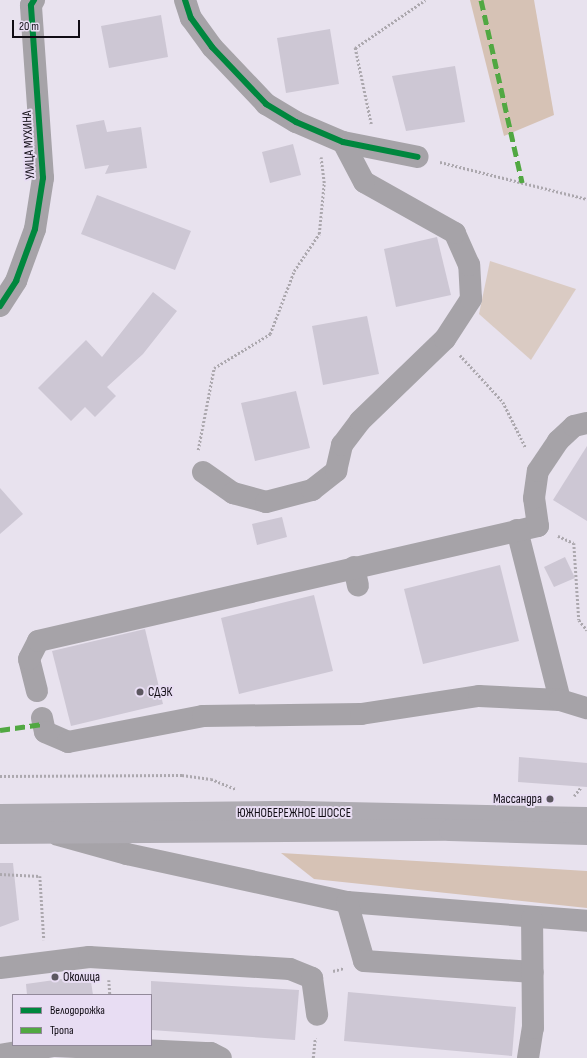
<!DOCTYPE html>
<meta charset="utf-8">
<style>
body{margin:0}
#map{position:relative;width:587px;height:1058px;overflow:hidden;background:#e8e2ee;font-family:"Sofia Sans Condensed",sans-serif}
div>[style]{position:absolute}
.green>*{inset:0;background:#dacbc3}
.forest>*{inset:0;background:#d6c2b5}
.building>*{inset:0;background:#cdc7d4}
.path>*{height:2.5px;margin-top:-1.25px;transform-origin:0;background:repeating-linear-gradient(90deg,#aca8ae 0 2px,transparent 0 4px)}
.minor>*{height:22px;margin:-11px;padding:0 11px;transform-origin:11px;border-radius:11px;background:#a6a3a8}
.highway>*{height:22px;margin:-11px;padding:0 11px;transform-origin:11px;border-radius:11px;background:#aeabb2}
.quiet>*{height:5px;margin-top:-2.5px;transform-origin:0;background:repeating-linear-gradient(90deg,#51a842 0 10px,transparent 0 15px)}
.cycleway>*{height:6px;margin:-3px;padding:0 3px;transform-origin:3px;border-radius:3px;background:#00873e}
.dots>*{width:11px;height:11px;translate:-50% -50%;box-sizing:border-box;border:2px solid #e8ddf3;border-radius:50%}
span{translate:-50% -50%;white-space:nowrap;text-align:center;line-height:1.15;-webkit-text-stroke:4px #e8ddf3;paint-order:stroke}
.street-label{font-size:13px;color:#100c14}
.poi-label{font-size:13px;color:#100c14}
.left{translate:0 -50%;text-align:left}
.right{translate:-100% -50%;text-align:right}
.legend{position:absolute;left:12px;top:994px;width:140px;height:52px;box-sizing:border-box;background:#e8ddf3;border:1px solid #92899a;margin:0;padding:5px 7px;list-style:none;font-size:12px;color:#100c14}
.legend li{display:flex;align-items:center;gap:8px;height:20px}
.legend b{width:20px;border:1px solid #92899a}
.scale{position:absolute;left:12px;top:20px;width:68px;height:18px;box-sizing:border-box;border:2px solid #100c14;border-top:0;padding-left:5px;font-size:12px;line-height:14px;white-space:nowrap;color:#100c14;-webkit-text-stroke:3px #e8ddf3;paint-order:stroke}
</style>
<div id="map">
<div class="green">
<div style="clip-path:polygon(490px 261px,576px 289px,531px 360px,479px 314px)"></div>
</div>
<div class="forest">
<div style="clip-path:polygon(470px 0,534px 0,554px 115px,504px 136px)"></div>
<div style="clip-path:polygon(281px 853px,587px 871px,587px 908px,314px 879px)"></div>
</div>
<div class="building">
<div style="clip-path:polygon(161px 15px,168px 57px,109px 68px,101px 26px)"></div>
<div style="clip-path:polygon(330px 29px,339px 84px,286px 93px,277px 38px)"></div>
<div style="clip-path:polygon(455px 66px,465px 122px,406px 131px,392px 76px)"></div>
<div style="clip-path:polygon(104px 120px,107px 132px,141px 127px,147px 168px,105px 174px,109px 165px,85px 169px,76px 125px)"></div>
<div style="clip-path:polygon(293px 144px,301px 175px,270px 183px,262px 152px)"></div>
<div style="clip-path:polygon(97px 195px,191px 231px,175px 270px,81px 234px)"></div>
<div style="clip-path:polygon(437px 237px,451px 295px,396px 307px,384px 249px)"></div>
<div style="clip-path:polygon(153px 292px,177px 311px,143px 354px,107px 387px,116px 396px,95px 417px,85px 407px,71px 421px,38px 388px,86px 340px,102px 357px)"></div>
<div style="clip-path:polygon(367px 316px,379px 374px,323px 385px,312px 326px)"></div>
<div style="clip-path:polygon(296px 391px,310px 448px,255px 461px,241px 403px)"></div>
<div style="clip-path:polygon(587px 446px,587px 521px,553px 500px)"></div>
<div style="clip-path:polygon(0 488px,23px 514px,0 534px)"></div>
<div style="clip-path:polygon(282px 517px,287px 537px,257px 545px,252px 524px)"></div>
<div style="clip-path:polygon(565px 557px,575px 578px,554px 587px,544px 567px)"></div>
<div style="clip-path:polygon(500px 565px,519px 641px,423px 664px,404px 589px)"></div>
<div style="clip-path:polygon(314px 595px,333px 671px,239px 694px,221px 618px)"></div>
<div style="clip-path:polygon(145px 629px,163px 704px,71px 726px,52px 651px)"></div>
<div style="clip-path:polygon(519px 757px,587px 763px,587px 787px,518px 782px)"></div>
<div style="clip-path:polygon(0 863px,13px 863px,19px 920px,0 927px)"></div>
<div style="clip-path:polygon(90px 975px,93px 995px,27px 995px,26px 984px)"></div>
<div style="clip-path:polygon(151px 981px,299px 990px,295px 1040px,151px 1030px)"></div>
<div style="clip-path:polygon(348px 992px,516px 1007px,512px 1056px,344px 1041px)"></div>
</div>
<div class="path">
<div style="left:371px;top:124px;width:78px;rotate:-101.9deg"></div>
<div style="left:355px;top:48px;width:85px;rotate:-34.4deg"></div>
<div style="left:440px;top:162px;width:152px;rotate:14.1deg"></div>
<div style="left:460px;top:355px;width:64px;rotate:47.5deg"></div>
<div style="left:503px;top:402px;width:51px;rotate:63.4deg"></div>
<div style="left:198px;top:450px;width:84px;rotate:-79deg"></div>
<div style="left:214px;top:368px;width:66px;rotate:-31.3deg"></div>
<div style="left:270px;top:334px;width:67px;rotate:-69.1deg"></div>
<div style="left:294px;top:271px;width:45px;rotate:-56deg"></div>
<div style="left:319px;top:234px;width:51px;rotate:-84.4deg"></div>
<div style="left:324px;top:183px;width:26px;rotate:-97deg"></div>
<div style="left:558px;top:536px;width:17px;rotate:24deg"></div>
<div style="left:574px;top:543px;width:77px;rotate:86.3deg"></div>
<div style="left:579px;top:620px;width:13px;rotate:51deg"></div>
<div style="left:0;top:776px;width:182px;rotate:-0.3deg"></div>
<div style="left:182px;top:775px;width:29px;rotate:8deg"></div>
<div style="left:211px;top:779px;width:27px;rotate:22deg"></div>
<div style="left:574px;top:796px;width:11px;rotate:-52deg"></div>
<div style="left:0;top:874px;width:40px;rotate:2.9deg"></div>
<div style="left:40px;top:876px;width:64px;rotate:86.4deg"></div>
<div style="left:333px;top:971px;width:11px;rotate:-15deg"></div>
<div style="left:109px;top:980px;width:15px;rotate:86deg"></div>
<div style="left:313px;top:1058px;width:20px;rotate:-84deg"></div>
</div>
<div class="minor">
<div style="left:185px;top:0;width:19px;rotate:72deg"></div>
<div style="left:191px;top:18px;width:36px;rotate:54deg"></div>
<div style="left:212px;top:47px;width:79px;rotate:46.5deg"></div>
<div style="left:266px;top:104px;width:35px;rotate:31deg"></div>
<div style="left:296px;top:122px;width:51px;rotate:23.1deg"></div>
<div style="left:343px;top:142px;width:76px;rotate:11.3deg"></div>
<div style="left:0;top:306px;width:30px;rotate:-57deg"></div>
<div style="left:16px;top:281px;width:55px;rotate:-69.9deg"></div>
<div style="left:35px;top:229px;width:52px;rotate:-81.1deg"></div>
<div style="left:43px;top:178px;width:173px;rotate:-94deg"></div>
<div style="left:31px;top:5px;width:6px;rotate:-59deg"></div>
<div style="left:203px;top:472px;width:37px;rotate:35deg"></div>
<div style="left:233px;top:493px;width:34px;rotate:15deg"></div>
<div style="left:266px;top:502px;width:48px;rotate:-14.6deg"></div>
<div style="left:312px;top:490px;width:31px;rotate:-38deg"></div>
<div style="left:336px;top:471px;width:27px;rotate:-77deg"></div>
<div style="left:342px;top:445px;width:30px;rotate:-53deg"></div>
<div style="left:360px;top:421px;width:118px;rotate:-44deg"></div>
<div style="left:445px;top:339px;width:48px;rotate:-57deg"></div>
<div style="left:471px;top:299px;width:34px;rotate:-93deg"></div>
<div style="left:469px;top:265px;width:35px;rotate:-114deg"></div>
<div style="left:455px;top:233px;width:104px;rotate:-150.7deg"></div>
<div style="left:364px;top:182px;width:45px;rotate:-117.7deg"></div>
<div style="left:517px;top:530px;width:175px;rotate:75.8deg"></div>
<div style="left:354px;top:567px;width:19px;rotate:78deg"></div>
<div style="left:37px;top:691px;width:33px;rotate:-104deg"></div>
<div style="left:29px;top:659px;width:20px;rotate:-63deg"></div>
<div style="left:38px;top:641px;width:513px;rotate:-12.95deg"></div>
<div style="left:538px;top:526px;width:28px;rotate:-98deg"></div>
<div style="left:534px;top:498px;width:27px;rotate:-82deg"></div>
<div style="left:538px;top:471px;width:36px;rotate:-56deg"></div>
<div style="left:558px;top:441px;width:22px;rotate:-43deg"></div>
<div style="left:574px;top:426px;width:13px;rotate:-13deg"></div>
<div style="left:42px;top:718px;width:14px;rotate:78deg"></div>
<div style="left:45px;top:732px;width:25px;rotate:23deg"></div>
<div style="left:68px;top:742px;width:137px;rotate:-10.9deg"></div>
<div style="left:203px;top:716px;width:158px;rotate:-0.7deg"></div>
<div style="left:361px;top:714px;width:119px;rotate:-8.7deg"></div>
<div style="left:479px;top:696px;width:81px;rotate:2.8deg"></div>
<div style="left:560px;top:700px;width:28px;rotate:17deg"></div>
<div style="left:58px;top:835px;width:72px;rotate:15.4deg"></div>
<div style="left:127px;top:854px;width:225px;rotate:12.3deg"></div>
<div style="left:347px;top:902px;width:241px;rotate:4.5deg"></div>
<div style="left:347px;top:902px;width:61px;rotate:73.9deg"></div>
<div style="left:364px;top:961px;width:169px;rotate:3.7deg"></div>
<div style="left:0;top:968px;width:90px;rotate:-7deg"></div>
<div style="left:89px;top:957px;width:201px;rotate:3.4deg"></div>
<div style="left:290px;top:969px;width:24px;rotate:22deg"></div>
<div style="left:312px;top:978px;width:37px;rotate:82deg"></div>
<div style="left:0;top:1055px;width:55px;rotate:-9.5deg"></div>
<div style="left:54px;top:1046px;width:157px;rotate:2.6deg"></div>
<div style="left:211px;top:1053px;width:11px;rotate:27deg"></div>
<div style="left:528px;top:1058px;width:30px;rotate:-81deg"></div>
<div style="left:533px;top:1028px;width:109px;rotate:-90.5deg"></div>
</div>
<div class="highway">
<div style="left:0;top:815px;width:299px;rotate:-0.6deg"></div>
<div style="left:299px;top:812px;width:288px;rotate:1.2deg"></div>
<div style="left:0;top:833px;width:450px;rotate:-0.4deg"></div>
<div style="left:450px;top:830px;width:137px;rotate:1.7deg"></div>
</div>
<div class="quiet">
<div style="left:481px;top:0;width:187px;rotate:77.3deg"></div>
<div style="left:0;top:730px;width:43px;rotate:-7.9deg"></div>
</div>
<div class="cycleway">
<div style="left:185px;top:0;width:19px;rotate:72deg"></div>
<div style="left:191px;top:18px;width:36px;rotate:54deg"></div>
<div style="left:212px;top:47px;width:79px;rotate:46.5deg"></div>
<div style="left:266px;top:104px;width:35px;rotate:31deg"></div>
<div style="left:296px;top:122px;width:51px;rotate:23.1deg"></div>
<div style="left:343px;top:142px;width:76px;rotate:11.3deg"></div>
<div style="left:0;top:306px;width:30px;rotate:-57deg"></div>
<div style="left:16px;top:281px;width:55px;rotate:-69.9deg"></div>
<div style="left:35px;top:229px;width:52px;rotate:-81.1deg"></div>
<div style="left:43px;top:178px;width:173px;rotate:-94deg"></div>
<div style="left:31px;top:5px;width:6px;rotate:-59deg"></div>
</div>
<div class="dots">
<div style="left:140px;top:692px;background:#5c5760"></div>
<div style="left:550px;top:799px;background:#5c5760"></div>
<div style="left:55px;top:977px;background:#5c5760"></div>
</div>
<div class="street-label">
<span style="left:29px;top:145px;rotate:-93deg">УЛИЦА МУХИНА</span>
<span style="left:294px;top:813px">ЮЖНОБЕРЕЖНОЕ ШОССЕ</span>
</div>
<div class="poi-label">
<span class="left" style="left:148px;top:692px">СДЭК</span>
<span class="right" style="left:542px;top:799px">Массандра</span>
<span class="left" style="left:63px;top:977px">Околица</span>
</div>
<ul class="legend">
<li><b style="height:5px;background:#00873e"></b>Велодорожка</li>
<li><b style="height:5px;background:#51a842"></b>Тропа</li>
</ul>
<div class="scale">20 m</div>
</div>
